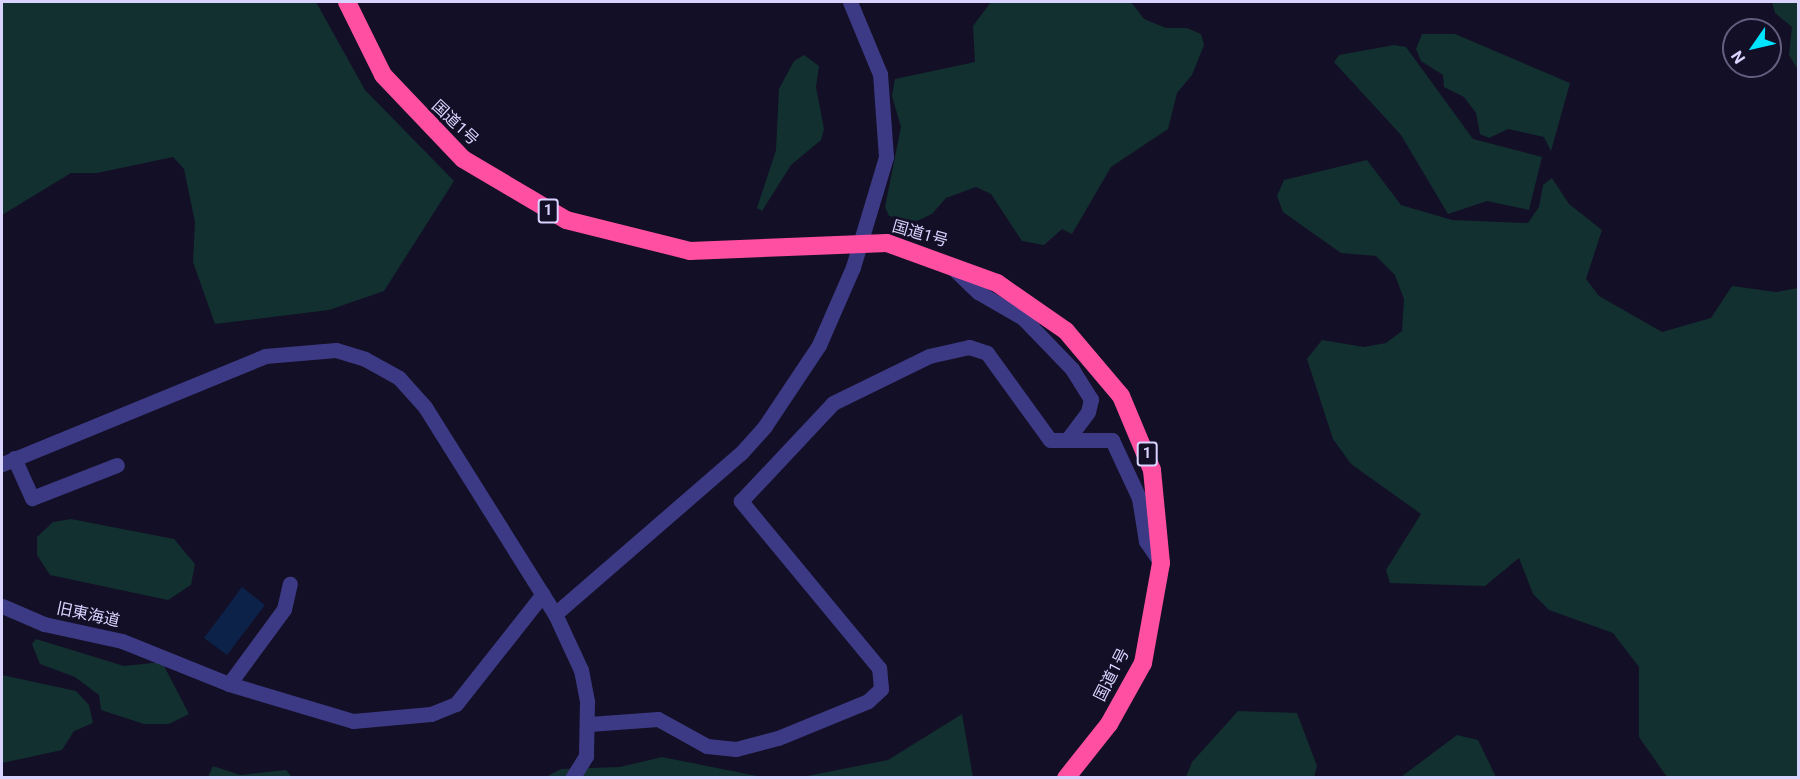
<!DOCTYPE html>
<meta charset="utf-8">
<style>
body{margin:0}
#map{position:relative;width:1800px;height:779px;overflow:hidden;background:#130f26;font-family:Roboto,"Noto Sans JP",sans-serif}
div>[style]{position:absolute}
.green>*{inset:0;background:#12302f}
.water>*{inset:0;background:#0c2248}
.minor>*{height:15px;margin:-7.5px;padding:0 7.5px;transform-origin:7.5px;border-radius:7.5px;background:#3d3a85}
.highway>*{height:18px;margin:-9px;padding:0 9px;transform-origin:9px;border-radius:9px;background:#ff4fa3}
.highway-bridge>*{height:18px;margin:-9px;padding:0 9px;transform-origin:9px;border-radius:9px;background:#ff4fa3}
span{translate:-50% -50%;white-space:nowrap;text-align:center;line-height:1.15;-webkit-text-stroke:5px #130f26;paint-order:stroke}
.shield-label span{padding:2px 4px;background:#130f26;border:2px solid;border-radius:4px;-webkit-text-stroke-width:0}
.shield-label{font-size:15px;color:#d9d4ff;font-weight:700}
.street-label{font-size:16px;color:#d9d4ff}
.frame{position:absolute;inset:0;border:3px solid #d9d4ff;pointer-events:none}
.north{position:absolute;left:1722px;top:18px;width:60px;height:60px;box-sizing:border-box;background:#130f26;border:2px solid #625e7d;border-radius:50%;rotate:236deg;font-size:16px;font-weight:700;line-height:24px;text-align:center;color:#d9d4ff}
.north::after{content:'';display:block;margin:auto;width:21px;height:27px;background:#00e5ff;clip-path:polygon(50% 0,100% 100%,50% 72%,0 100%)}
</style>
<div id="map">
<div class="green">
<div style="clip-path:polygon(2px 2px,316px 2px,365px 90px,454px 181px,384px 291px,329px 310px,215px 324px,193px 262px,195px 222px,184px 169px,173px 157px,97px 173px,71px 173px,2px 215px)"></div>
<div style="clip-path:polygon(991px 2px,1131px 2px,1144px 19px,1166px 28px,1187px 28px,1201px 34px,1204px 45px,1192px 75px,1177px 93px,1168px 129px,1111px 167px,1072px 234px,1062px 229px,1044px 245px,1022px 241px,991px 194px,976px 187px,946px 198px,932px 214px,917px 221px,889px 216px,885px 207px,901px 127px,892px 96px,895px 79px,975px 62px,973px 26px)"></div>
<div style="clip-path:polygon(1772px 2px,1798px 2px,1798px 70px,1789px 55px,1792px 27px,1775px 13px)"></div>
<div style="clip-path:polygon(1422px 34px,1455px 34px,1570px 83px,1551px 151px,1544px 137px,1508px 129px,1489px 138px,1480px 134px,1476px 113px,1464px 97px,1444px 87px,1443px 75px,1421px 61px,1416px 49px)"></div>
<div style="clip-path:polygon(1394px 45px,1406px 47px,1473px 139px,1542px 157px,1529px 210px,1487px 201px,1448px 214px,1401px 135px,1334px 62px,1339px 55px)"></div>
<div style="clip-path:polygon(804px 55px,819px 66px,816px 87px,824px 129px,821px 140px,791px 165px,762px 211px,757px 208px,776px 150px,779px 89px,794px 61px)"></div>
<div style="clip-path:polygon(1367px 160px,1401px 205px,1452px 220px,1528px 223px,1539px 207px,1543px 185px,1552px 178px,1569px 204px,1602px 230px,1586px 279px,1599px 296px,1662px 332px,1711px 318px,1732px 286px,1776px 292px,1798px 288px,1798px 777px,1667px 777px,1639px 737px,1639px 667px,1613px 633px,1549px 610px,1533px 594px,1519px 558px,1485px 586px,1390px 583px,1386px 570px,1421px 514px,1351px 464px,1333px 439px,1307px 359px,1322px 340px,1364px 347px,1386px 343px,1402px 331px,1404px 299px,1395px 275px,1376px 256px,1341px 253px,1283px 212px,1277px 196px,1284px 180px)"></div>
<div style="clip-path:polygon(71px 519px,174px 539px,195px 564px,191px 585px,168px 600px,50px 575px,37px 555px,37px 537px,53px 522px)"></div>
<div style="clip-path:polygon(36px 639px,124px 666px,162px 662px,189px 714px,169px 724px,144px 724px,101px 710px,99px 695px,75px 677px,40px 664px,32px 644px)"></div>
<div style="clip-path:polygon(2px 675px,76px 691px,89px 705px,93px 723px,74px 731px,62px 750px,2px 763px)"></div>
<div style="clip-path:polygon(1238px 711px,1297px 713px,1317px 766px,1314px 777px,1186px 777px,1192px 762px)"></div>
<div style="clip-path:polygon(962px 714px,973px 777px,802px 777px,888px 760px)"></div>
<div style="clip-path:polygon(1457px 735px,1478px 740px,1496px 777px,1401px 777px)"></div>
<div style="clip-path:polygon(662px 757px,762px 777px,544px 778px,561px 769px,620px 767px)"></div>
<div style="clip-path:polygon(213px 766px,240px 775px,286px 770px,292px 777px,208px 777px)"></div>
</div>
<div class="water">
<div style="clip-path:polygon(242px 587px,265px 605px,227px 655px,204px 638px)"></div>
</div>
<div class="minor">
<div style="left:953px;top:268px;width:35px;rotate:44deg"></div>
<div style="left:978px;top:292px;width:52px;rotate:30deg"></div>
<div style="left:1023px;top:318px;width:71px;rotate:46.1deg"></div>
<div style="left:1072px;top:369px;width:36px;rotate:58deg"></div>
<div style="left:1091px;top:399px;width:13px;rotate:103deg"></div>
<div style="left:1088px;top:412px;width:34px;rotate:127deg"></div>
<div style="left:14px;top:458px;width:44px;rotate:65.8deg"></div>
<div style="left:32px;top:498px;width:91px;rotate:-21.2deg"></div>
<div style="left:2px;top:464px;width:284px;rotate:-22.3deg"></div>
<div style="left:265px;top:356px;width:71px;rotate:-4.8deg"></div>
<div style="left:336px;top:350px;width:30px;rotate:17deg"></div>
<div style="left:365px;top:359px;width:39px;rotate:29deg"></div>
<div style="left:399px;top:378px;width:39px;rotate:48deg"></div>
<div style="left:425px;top:407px;width:244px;rotate:57.9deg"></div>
<div style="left:555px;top:614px;width:62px;rotate:65.1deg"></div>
<div style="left:581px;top:670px;width:33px;rotate:79deg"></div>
<div style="left:587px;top:702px;width:54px;rotate:91.1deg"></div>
<div style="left:586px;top:756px;width:26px;rotate:122deg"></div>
<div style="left:2px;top:606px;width:46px;rotate:23.2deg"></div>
<div style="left:44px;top:624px;width:80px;rotate:12.3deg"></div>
<div style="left:122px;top:641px;width:115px;rotate:21.9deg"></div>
<div style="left:229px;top:684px;width:129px;rotate:16.6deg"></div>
<div style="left:353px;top:721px;width:78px;rotate:-5.1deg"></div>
<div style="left:431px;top:714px;width:27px;rotate:-22deg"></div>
<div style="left:456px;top:704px;width:140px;rotate:-51.7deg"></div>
<div style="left:555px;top:614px;width:246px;rotate:-40.9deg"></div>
<div style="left:741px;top:453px;width:36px;rotate:-48deg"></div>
<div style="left:765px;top:426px;width:97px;rotate:-56.3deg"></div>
<div style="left:819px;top:345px;width:85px;rotate:-66.4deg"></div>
<div style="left:853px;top:267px;width:115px;rotate:-73.3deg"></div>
<div style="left:886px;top:157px;width:83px;rotate:-94.1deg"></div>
<div style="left:880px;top:74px;width:78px;rotate:-112.6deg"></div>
<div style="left:229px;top:684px;width:93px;rotate:-53.7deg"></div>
<div style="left:284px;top:609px;width:26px;rotate:-77deg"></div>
<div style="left:589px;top:724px;width:69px;rotate:-4.1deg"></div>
<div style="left:658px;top:719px;width:56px;rotate:28.9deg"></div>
<div style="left:707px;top:746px;width:29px;rotate:6deg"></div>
<div style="left:736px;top:749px;width:43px;rotate:-14.7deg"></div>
<div style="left:778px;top:738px;width:97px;rotate:-22.3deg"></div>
<div style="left:868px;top:701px;width:18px;rotate:-43deg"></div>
<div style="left:881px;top:689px;width:21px;rotate:-95deg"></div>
<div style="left:879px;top:668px;width:217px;rotate:-129.6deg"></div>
<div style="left:741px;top:501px;width:134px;rotate:-46.8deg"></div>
<div style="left:833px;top:403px;width:107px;rotate:-26.1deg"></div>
<div style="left:929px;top:356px;width:41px;rotate:-12.7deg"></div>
<div style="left:969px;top:347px;width:19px;rotate:18deg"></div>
<div style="left:987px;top:353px;width:107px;rotate:54.1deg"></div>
<div style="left:1050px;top:440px;width:62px"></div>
<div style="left:1112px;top:440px;width:64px;rotate:65deg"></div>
<div style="left:1139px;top:498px;width:44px;rotate:80.8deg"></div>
<div style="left:1146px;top:541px;width:27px;rotate:56deg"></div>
</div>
<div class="highway">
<div style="left:347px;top:2px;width:81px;rotate:63.7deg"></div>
<div style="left:383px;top:75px;width:116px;rotate:46.4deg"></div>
<div style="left:463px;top:159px;width:120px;rotate:30.6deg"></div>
<div style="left:566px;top:220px;width:128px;rotate:14deg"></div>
<div style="left:887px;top:243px;width:117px;rotate:20deg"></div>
<div style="left:997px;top:283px;width:84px;rotate:34.8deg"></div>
<div style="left:1066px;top:331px;width:85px;rotate:49.8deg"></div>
<div style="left:1121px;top:396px;width:80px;rotate:67.3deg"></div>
<div style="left:1152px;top:470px;width:93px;rotate:84.5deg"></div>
<div style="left:1161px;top:563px;width:102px;rotate:100.2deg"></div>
<div style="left:1143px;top:663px;width:70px;rotate:119.1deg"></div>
<div style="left:1109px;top:724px;width:69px;rotate:128.5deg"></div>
</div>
<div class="highway-bridge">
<div style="left:690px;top:251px;width:197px;rotate:-2.3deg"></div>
</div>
<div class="shield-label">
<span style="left:548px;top:211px">1</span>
<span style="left:1147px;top:454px">1</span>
</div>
<div class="street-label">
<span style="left:455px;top:123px;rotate:43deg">国道1号</span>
<span style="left:920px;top:234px;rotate:16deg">国道1号</span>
<span style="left:88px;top:615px;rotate:12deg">旧東海道</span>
<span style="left:1112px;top:675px;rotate:-63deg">国道1号</span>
</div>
<div class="frame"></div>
<div class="north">N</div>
</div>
